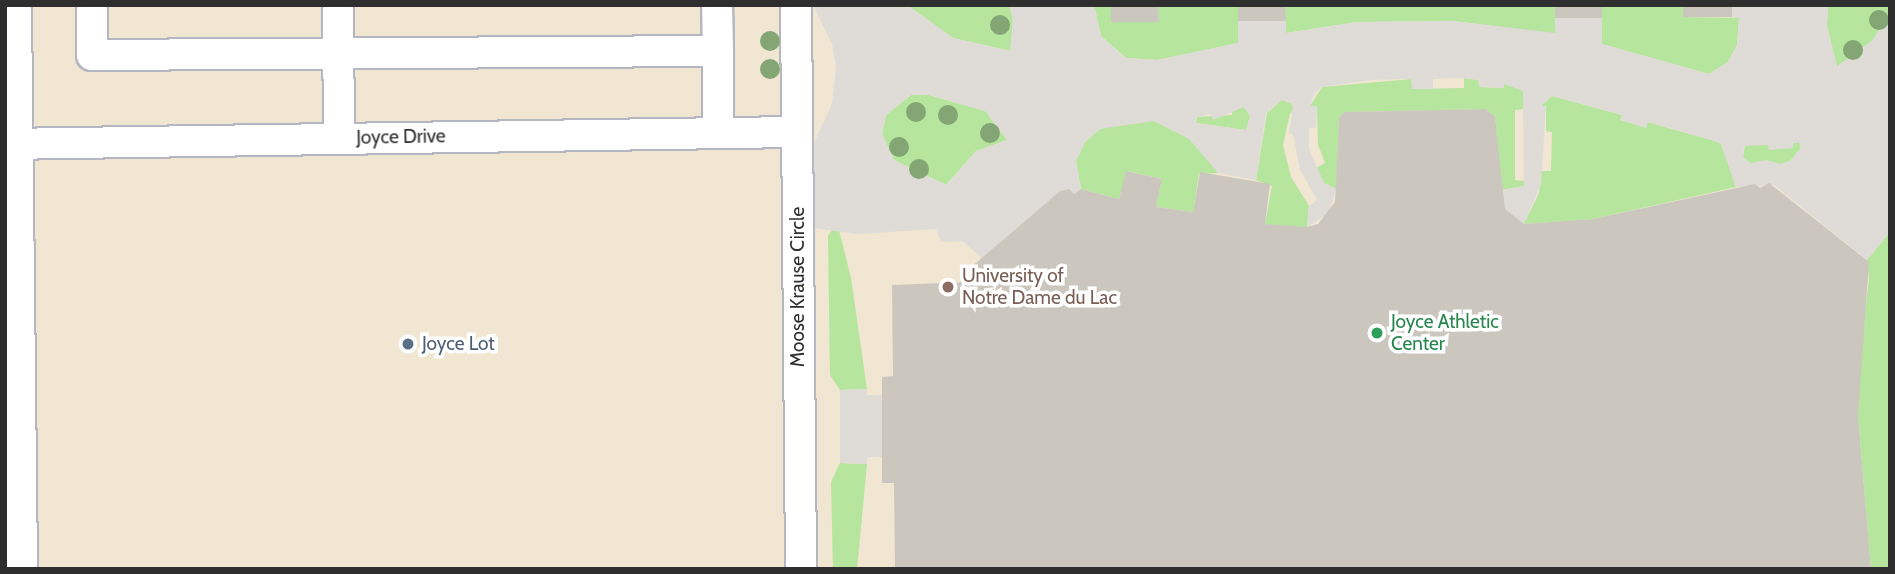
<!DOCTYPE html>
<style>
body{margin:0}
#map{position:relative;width:1895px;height:574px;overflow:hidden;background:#efe9e1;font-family:Cabin,sans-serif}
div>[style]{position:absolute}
.education>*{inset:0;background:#f0e6d1}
.green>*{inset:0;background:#b6e59e}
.plaza>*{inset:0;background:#dfdcd8}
.building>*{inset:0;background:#cbc7bf}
.roads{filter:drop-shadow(2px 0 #b4b7c1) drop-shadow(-2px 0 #b4b7c1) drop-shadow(0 2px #b4b7c1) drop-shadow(0 -2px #b4b7c1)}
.minor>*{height:30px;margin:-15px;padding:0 15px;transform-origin:15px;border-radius:15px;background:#fff}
.trees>*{width:20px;height:20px;margin:-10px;border-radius:50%;background:#84a574}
.dots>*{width:19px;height:19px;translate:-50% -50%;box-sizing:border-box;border:4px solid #fff;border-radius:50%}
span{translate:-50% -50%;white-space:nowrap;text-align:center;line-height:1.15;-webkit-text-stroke:7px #fff;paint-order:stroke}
.street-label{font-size:19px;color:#2e2e2e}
.education-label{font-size:19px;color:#785e54}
.left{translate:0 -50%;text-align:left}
.leisure-label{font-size:19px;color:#27864d}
.service-label{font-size:19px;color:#4e5e75}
.frame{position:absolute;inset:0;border:7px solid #2e2e2e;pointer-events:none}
</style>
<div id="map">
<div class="education">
<div style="clip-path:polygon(5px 5px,1890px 5px,1890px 569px,5px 569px)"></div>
</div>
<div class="green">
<div style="clip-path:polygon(907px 5px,1009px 5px,1013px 20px,1011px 51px,953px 38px)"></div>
<div style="clip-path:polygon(1094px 5px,1111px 5px,1159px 22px,1158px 7px,1238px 7px,1238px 43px,1158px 60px,1126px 58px,1101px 36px)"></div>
<div style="clip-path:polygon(1555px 5px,1556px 34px,1453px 21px,1357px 22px,1286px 33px,1285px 7px)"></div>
<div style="clip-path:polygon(1602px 5px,1683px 5px,1684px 17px,1739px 18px,1737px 45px,1728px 62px,1709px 74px,1602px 44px)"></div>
<div style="clip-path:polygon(1828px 5px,1890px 5px,1885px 26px,1872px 41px,1837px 67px,1827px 26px)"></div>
<div style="clip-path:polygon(1464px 78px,1479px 80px,1479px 87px,1504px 88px,1504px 83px,1523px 91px,1525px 109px,1515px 110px,1515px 180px,1525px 181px,1524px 186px,1501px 190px,1495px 117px,1486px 109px,1345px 112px,1339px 117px,1336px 189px,1324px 183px,1316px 168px,1325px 163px,1318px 145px,1317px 106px,1310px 106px,1322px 87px,1412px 79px,1412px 89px,1464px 88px)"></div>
<div style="clip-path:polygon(911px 95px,929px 95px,985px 111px,1007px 140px,976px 151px,946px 185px,912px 169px,894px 160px,882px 134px,886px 115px)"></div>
<div style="clip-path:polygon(1552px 96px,1622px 115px,1621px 120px,1645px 127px,1647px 122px,1715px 141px,1721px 144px,1736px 187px,1593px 219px,1524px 224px,1539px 193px,1541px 171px,1551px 171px,1552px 132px,1546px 131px,1546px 106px,1541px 106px)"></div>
<div style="clip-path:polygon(1282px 100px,1292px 104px,1295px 111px,1290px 113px,1283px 145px,1291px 177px,1309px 206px,1307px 227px,1302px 229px,1265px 224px,1272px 186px,1256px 180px,1267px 113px)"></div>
<div style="clip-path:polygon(1244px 107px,1250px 116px,1246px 130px,1196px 123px,1197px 117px,1232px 115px,1232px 109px)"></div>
<div style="clip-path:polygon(1154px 121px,1189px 138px,1215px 165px,1218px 173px,1199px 174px,1193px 212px,1156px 207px,1162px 179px,1127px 171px,1119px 199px,1081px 189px,1076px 161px,1085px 142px,1100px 129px,1116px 123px)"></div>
<div style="clip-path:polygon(1799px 142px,1801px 148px,1790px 161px,1781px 164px,1750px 163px,1743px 157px,1745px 145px,1768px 145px,1769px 149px)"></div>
<div style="clip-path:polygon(833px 228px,839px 230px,851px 278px,867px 389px,840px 390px,830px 375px,828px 236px)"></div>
<div style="clip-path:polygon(1890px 232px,1890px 569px,1871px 569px,1858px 416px,1859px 366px,1869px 278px,1867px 260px)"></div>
<div style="clip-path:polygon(840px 463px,867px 464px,857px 569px,833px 569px,831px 482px)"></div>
</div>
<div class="plaza">
<div style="clip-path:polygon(evenodd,813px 5px,907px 5px,953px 38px,1010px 51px,1013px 20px,1009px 5px,1094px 5px,1101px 36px,1125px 58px,1157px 60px,1238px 43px,1238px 21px,1286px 21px,1286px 33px,1357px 22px,1453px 21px,1555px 33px,1555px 18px,1602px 18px,1602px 44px,1709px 74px,1728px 62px,1737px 45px,1739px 18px,1732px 17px,1732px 5px,1828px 5px,1827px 26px,1837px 66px,1872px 41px,1890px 13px,1890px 232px,1867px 260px,1774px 185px,1736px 187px,1721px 144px,1715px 141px,1648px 122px,1646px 128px,1620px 120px,1622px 115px,1552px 96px,1541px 106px,1546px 106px,1541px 184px,1524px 224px,1505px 209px,1501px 190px,1524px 186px,1523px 91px,1504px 84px,1504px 88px,1479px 87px,1478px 80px,1464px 78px,1433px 79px,1433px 89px,1412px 89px,1411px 79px,1371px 80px,1322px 87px,1314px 94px,1310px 106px,1317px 106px,1316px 128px,1309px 128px,1309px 149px,1324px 183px,1336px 189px,1329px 213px,1307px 227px,1309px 206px,1317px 200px,1300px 170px,1293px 134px,1289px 134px,1293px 104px,1282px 100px,1266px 113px,1256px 180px,1218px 173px,1189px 139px,1154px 121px,1100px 129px,1085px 142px,1076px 161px,1081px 189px,1074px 194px,1068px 189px,1060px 191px,982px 258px,962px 241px,941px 242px,936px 229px,858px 234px,812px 228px,813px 145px,832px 104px,836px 67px,832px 44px,813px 5px,911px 95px,929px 95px,985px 111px,1007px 140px,976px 151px,947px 185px,912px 169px,894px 160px,882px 134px,886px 115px,911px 95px,813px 5px,1244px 107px,1250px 116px,1246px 130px,1196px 123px,1197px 117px,1211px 114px,1213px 120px,1244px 107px,813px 5px,1793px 143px,1799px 142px,1801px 148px,1790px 161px,1781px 164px,1766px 160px,1750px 163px,1743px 157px,1744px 146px,1768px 145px,1769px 150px,1793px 148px,1793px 143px)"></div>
<div style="clip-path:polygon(867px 389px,867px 395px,882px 395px,882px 457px,868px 457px,867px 464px,840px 463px,840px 390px)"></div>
</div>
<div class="building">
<div style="clip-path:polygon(1111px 5px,1158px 5px,1159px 22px,1111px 22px)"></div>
<div style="clip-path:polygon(1238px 5px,1285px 5px,1286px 21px,1238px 21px)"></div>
<div style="clip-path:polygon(1555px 5px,1602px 5px,1602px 18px,1555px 18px)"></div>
<div style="clip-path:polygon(1683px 5px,1732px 5px,1732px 17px,1683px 17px)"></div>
<div style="clip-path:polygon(1486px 109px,1495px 117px,1505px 209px,1524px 224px,1593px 219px,1755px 184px,1760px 188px,1769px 183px,1869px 262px,1858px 416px,1871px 569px,895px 569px,894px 483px,882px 483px,882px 377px,893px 376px,892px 285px,969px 282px,970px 268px,1060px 191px,1069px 189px,1074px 194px,1081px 189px,1119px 199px,1126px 171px,1162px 179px,1156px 207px,1193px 212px,1200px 172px,1270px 184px,1265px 224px,1307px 227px,1318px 224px,1335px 202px,1339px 117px,1345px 112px)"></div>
</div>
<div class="roads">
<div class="minor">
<div style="left:16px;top:5px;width:564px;rotate:89.39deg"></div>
<div style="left:92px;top:5px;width:50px;rotate:90deg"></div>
<div style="left:92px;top:55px;width:626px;rotate:-0.37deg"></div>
<div style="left:718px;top:51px;width:46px;rotate:-91.2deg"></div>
<div style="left:338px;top:5px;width:132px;rotate:89.6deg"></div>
<div style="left:796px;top:5px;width:564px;rotate:89.49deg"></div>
<div style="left:718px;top:51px;width:82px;rotate:90deg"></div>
<div style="left:5px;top:144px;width:791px;rotate:-0.87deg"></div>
</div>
</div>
<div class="trees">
<div style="left:1879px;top:20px"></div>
<div style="left:1000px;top:25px"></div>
<div style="left:770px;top:41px"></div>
<div style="left:1853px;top:50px"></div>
<div style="left:770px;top:69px"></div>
<div style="left:916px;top:112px"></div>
<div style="left:948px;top:115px"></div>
<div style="left:990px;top:133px"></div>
<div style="left:899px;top:147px"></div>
<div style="left:919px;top:169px"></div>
</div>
<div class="dots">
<div style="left:948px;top:287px;background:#8d6e63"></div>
<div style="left:1377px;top:333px;background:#2e9e5b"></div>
<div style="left:408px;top:344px;background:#5c6f8a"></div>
</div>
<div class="street-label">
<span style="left:401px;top:137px;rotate:-1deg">Joyce Drive</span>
<span style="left:798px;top:287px;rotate:-90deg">Moose Krause Circle</span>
</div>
<div class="education-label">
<span class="left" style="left:962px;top:287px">University of<br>Notre Dame du Lac</span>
</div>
<div class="leisure-label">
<span class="left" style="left:1391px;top:333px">Joyce Athletic<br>Center</span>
</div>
<div class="service-label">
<span class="left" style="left:422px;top:344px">Joyce Lot</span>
</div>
<div class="frame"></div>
</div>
